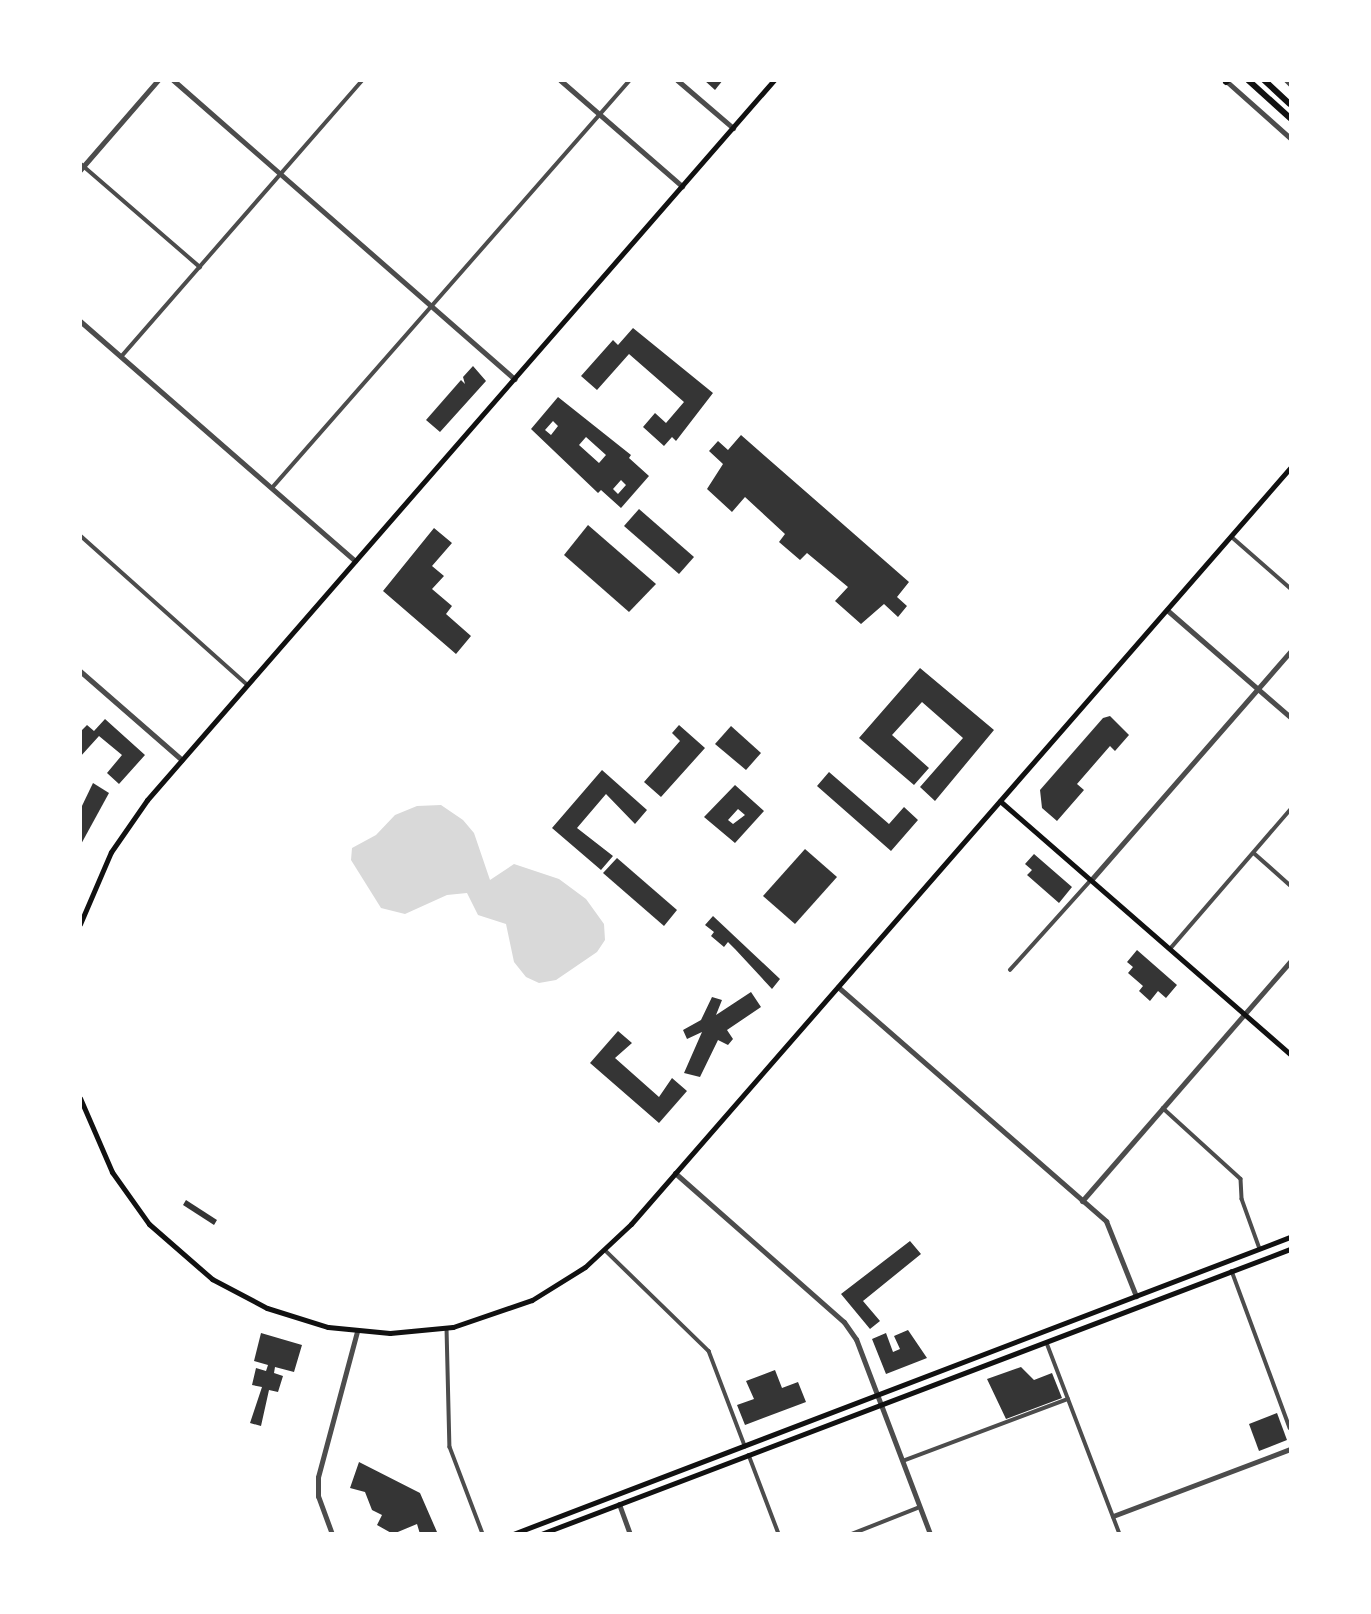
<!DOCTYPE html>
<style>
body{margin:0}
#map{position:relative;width:1371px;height:1614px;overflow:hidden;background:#fff;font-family:"Titillium Web",sans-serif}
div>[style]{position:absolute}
.water>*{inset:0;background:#d9d9d9}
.building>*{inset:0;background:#353535}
.minor>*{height:3.5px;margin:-1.75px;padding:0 1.75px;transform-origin:1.75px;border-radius:1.75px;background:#4c4c4c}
.tertiary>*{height:5px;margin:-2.5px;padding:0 2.5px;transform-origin:2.5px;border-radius:2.5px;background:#4c4c4c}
.secondary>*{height:5px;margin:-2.5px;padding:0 2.5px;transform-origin:2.5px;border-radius:2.5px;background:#111}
.primary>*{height:6px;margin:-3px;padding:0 3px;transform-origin:3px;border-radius:3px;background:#111}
span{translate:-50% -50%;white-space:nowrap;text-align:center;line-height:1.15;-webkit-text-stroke:5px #fff;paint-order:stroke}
.frame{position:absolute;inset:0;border:82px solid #fff;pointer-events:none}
</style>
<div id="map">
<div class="water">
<div style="clip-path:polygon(441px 805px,463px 820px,474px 833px,490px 880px,514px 864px,559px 879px,586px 899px,604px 924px,605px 940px,597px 952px,556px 980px,539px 983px,526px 977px,514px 962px,506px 924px,478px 915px,467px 893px,447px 895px,405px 914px,381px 908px,351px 860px,352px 848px,376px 835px,395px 815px,417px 806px)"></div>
</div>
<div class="building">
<div style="clip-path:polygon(704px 80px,723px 80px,715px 90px)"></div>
<div style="clip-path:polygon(633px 328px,713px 393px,676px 441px,672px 437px,664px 446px,643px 427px,655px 413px,666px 423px,684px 402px,629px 354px,597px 390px,581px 376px,613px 340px,618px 345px)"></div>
<div style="clip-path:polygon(473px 366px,486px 381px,440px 432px,426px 420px,461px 380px,465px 384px,463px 377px)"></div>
<div style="clip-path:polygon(evenodd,558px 397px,631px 455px,629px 458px,649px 476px,621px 508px,601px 490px,598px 493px,531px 429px,558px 397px,553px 421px,558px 426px,551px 435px,545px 430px,553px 421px,558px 397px,586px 437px,606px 455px,599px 463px,579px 445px,586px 437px,558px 397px,621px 480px,626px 485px,618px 494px,613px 489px,621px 480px)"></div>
<div style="clip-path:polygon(741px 435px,909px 582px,897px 597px,907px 606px,898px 617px,884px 604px,861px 624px,835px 601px,848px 587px,807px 553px,800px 560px,779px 542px,785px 534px,745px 497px,732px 512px,707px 489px,723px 464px,709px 451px,718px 441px,728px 450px)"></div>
<div style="clip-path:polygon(639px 509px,694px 557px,679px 574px,624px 526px)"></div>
<div style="clip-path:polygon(588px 525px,656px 584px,629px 612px,564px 555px)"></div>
<div style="clip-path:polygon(434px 528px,452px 543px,432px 566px,444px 576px,432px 589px,452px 606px,446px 614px,471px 636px,456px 654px,383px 591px)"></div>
<div style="clip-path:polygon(920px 668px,994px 730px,935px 801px,920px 787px,963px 738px,922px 702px,892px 735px,929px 768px,914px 785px,859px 738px)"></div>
<div style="clip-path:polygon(1110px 716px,1129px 735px,1115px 751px,1110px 746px,1077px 784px,1084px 790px,1057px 821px,1042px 808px,1040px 790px,1103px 718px)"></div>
<div style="clip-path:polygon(105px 719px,145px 755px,119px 784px,107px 773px,122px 755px,99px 736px,80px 757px,80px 732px,87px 725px,94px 731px)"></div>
<div style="clip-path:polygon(679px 725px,705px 748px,661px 797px,644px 782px,680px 741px,672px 733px)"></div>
<div style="clip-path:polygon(731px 726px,761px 753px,746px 770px,715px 744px)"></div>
<div style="clip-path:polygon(602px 770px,647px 810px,635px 824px,606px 794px,577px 828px,613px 856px,601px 870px,552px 828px)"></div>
<div style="clip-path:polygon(829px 772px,889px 824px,904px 807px,918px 820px,891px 851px,817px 786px)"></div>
<div style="clip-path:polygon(93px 783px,109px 793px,80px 846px,80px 810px)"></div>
<div style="clip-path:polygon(evenodd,735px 785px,764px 811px,735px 843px,704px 817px,735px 785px,738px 809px,745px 815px,733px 824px,728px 820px,738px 809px)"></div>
<div style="clip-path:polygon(805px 849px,837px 877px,795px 924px,763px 896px)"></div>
<div style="clip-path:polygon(1034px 854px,1072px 887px,1059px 903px,1027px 875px,1032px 870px,1025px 864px)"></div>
<div style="clip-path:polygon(617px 858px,677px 910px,664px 926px,603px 873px)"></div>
<div style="clip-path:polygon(713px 916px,780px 979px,772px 989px,735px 949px,728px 942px,724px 947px,711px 936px,714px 932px,705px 925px)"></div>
<div style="clip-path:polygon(1137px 950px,1177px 985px,1166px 998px,1158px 991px,1150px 1001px,1139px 991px,1143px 986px,1128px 973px,1133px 967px,1127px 962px)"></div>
<div style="clip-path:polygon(751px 992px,761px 1007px,727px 1030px,733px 1039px,728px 1045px,718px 1040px,700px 1077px,684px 1073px,702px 1032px,687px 1039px,683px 1030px,701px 1020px,712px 997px,722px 1000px,716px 1015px)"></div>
<div style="clip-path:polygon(618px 1031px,632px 1043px,615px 1058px,659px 1097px,672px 1078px,687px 1091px,659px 1123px,590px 1063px)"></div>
<div style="clip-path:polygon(186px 1200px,217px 1220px,214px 1225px,183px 1205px)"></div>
<div style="clip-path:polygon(910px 1241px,921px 1254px,863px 1301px,880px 1321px,870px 1329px,841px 1294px)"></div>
<div style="clip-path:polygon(908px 1330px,927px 1358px,886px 1374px,872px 1339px,886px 1333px,893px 1352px,900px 1349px,894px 1336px)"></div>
<div style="clip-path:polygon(261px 1333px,302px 1345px,294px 1372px,275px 1367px,274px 1373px,283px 1376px,278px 1392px,269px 1390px,261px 1426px,250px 1423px,262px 1387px,252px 1385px,256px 1368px,266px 1371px,268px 1365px,254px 1361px)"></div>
<div style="clip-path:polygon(1021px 1367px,1034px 1380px,1052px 1373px,1062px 1398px,1006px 1419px,987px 1379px)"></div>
<div style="clip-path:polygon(775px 1370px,782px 1388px,798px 1382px,806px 1402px,745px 1425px,737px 1405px,754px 1399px,746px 1381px)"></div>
<div style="clip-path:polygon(1277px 1413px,1287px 1440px,1259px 1451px,1249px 1424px)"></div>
<div style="clip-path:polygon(359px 1462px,420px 1493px,437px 1532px,420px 1534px,417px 1524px,393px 1534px,377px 1525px,382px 1515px,372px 1510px,365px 1492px,350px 1488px)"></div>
</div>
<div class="minor">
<div style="left:80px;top:163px;width:159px;rotate:40.9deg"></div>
<div style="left:121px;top:357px;width:368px;rotate:-48.9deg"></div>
<div style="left:272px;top:488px;width:543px;rotate:-48.73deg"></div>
<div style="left:80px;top:535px;width:225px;rotate:41.8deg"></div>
<div style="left:1232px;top:537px;width:77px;rotate:41.3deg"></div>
<div style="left:1254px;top:853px;width:48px;rotate:41.6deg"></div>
<div style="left:1170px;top:949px;width:184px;rotate:-49.2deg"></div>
<div style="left:1010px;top:970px;width:121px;rotate:-48deg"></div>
<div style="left:1163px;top:1108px;width:105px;rotate:42.3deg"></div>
<div style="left:1241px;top:1179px;width:20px;rotate:87deg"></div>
<div style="left:1242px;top:1199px;width:53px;rotate:70.2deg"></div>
<div style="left:605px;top:1250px;width:145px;rotate:44.2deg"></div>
<div style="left:709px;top:1351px;width:102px;rotate:69.2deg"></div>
<div style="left:1232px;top:1271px;width:167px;rotate:69.7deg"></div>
<div style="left:447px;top:1328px;width:119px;rotate:88.6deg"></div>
<div style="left:450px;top:1447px;width:93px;rotate:69.2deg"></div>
<div style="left:1047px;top:1343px;width:204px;rotate:69.1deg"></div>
<div style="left:749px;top:1455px;width:85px;rotate:69.2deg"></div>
<div style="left:903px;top:1461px;width:176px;rotate:-20.6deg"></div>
<div style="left:852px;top:1534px;width:73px;rotate:-21.7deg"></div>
</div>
<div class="tertiary">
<div style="left:173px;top:80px;width:454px;rotate:41.2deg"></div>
<div style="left:560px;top:80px;width:162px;rotate:41deg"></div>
<div style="left:677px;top:80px;width:74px;rotate:40.6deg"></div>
<div style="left:1225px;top:80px;width:87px;rotate:41.7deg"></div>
<div style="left:1286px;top:80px;width:6px;rotate:45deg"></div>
<div style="left:80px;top:170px;width:119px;rotate:-49.1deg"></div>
<div style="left:80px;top:321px;width:365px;rotate:41.1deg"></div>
<div style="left:1167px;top:610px;width:163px;rotate:41deg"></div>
<div style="left:80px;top:671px;width:135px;rotate:41.1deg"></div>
<div style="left:1091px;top:880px;width:303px;rotate:-48.9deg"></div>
<div style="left:838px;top:987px;width:356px;rotate:41.1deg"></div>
<div style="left:1106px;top:1221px;width:81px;rotate:68.2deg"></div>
<div style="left:675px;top:1173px;width:225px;rotate:41.4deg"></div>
<div style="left:844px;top:1322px;width:21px;rotate:55deg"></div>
<div style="left:856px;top:1339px;width:209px;rotate:69.2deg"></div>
<div style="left:1082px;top:1201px;width:317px;rotate:-49deg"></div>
<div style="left:619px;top:1504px;width:32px;rotate:70deg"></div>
<div style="left:1113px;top:1516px;width:189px;rotate:-20.7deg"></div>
<div style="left:332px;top:1534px;width:40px;rotate:-110.2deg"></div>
<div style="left:318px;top:1496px;width:19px;rotate:-90deg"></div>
<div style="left:318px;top:1477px;width:151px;rotate:-75deg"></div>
</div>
<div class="secondary">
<div style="left:1000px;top:801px;width:385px;rotate:41.1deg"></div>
<div style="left:80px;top:924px;width:78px;rotate:-66.7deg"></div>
<div style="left:111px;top:852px;width:63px;rotate:-55.3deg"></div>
<div style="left:147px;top:800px;width:955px;rotate:-48.95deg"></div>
<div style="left:80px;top:1098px;width:81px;rotate:66.6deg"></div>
<div style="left:112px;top:1172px;width:64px;rotate:54.6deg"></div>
<div style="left:149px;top:1224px;width:84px;rotate:41.1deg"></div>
<div style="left:212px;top:1279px;width:62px;rotate:27.8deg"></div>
<div style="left:267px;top:1308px;width:64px;rotate:17.3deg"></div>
<div style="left:328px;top:1327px;width:62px;rotate:5.5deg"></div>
<div style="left:390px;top:1333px;width:63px;rotate:-5.4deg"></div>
<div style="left:453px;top:1327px;width:83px;rotate:-18.9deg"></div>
<div style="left:532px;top:1300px;width:62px;rotate:-31.9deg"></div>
<div style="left:585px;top:1267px;width:63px;rotate:-43.1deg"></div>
<div style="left:631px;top:1224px;width:1003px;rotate:-48.92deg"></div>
<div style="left:513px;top:1534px;width:832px;rotate:-20.92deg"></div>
<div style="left:541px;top:1534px;width:801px;rotate:-20.83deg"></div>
</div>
<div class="primary">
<div style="left:1248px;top:80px;width:57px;rotate:42.1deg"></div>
<div style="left:1264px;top:80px;width:35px;rotate:43deg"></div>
<div style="left:1226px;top:82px;width:3px;rotate:-45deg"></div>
</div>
<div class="frame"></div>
</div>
